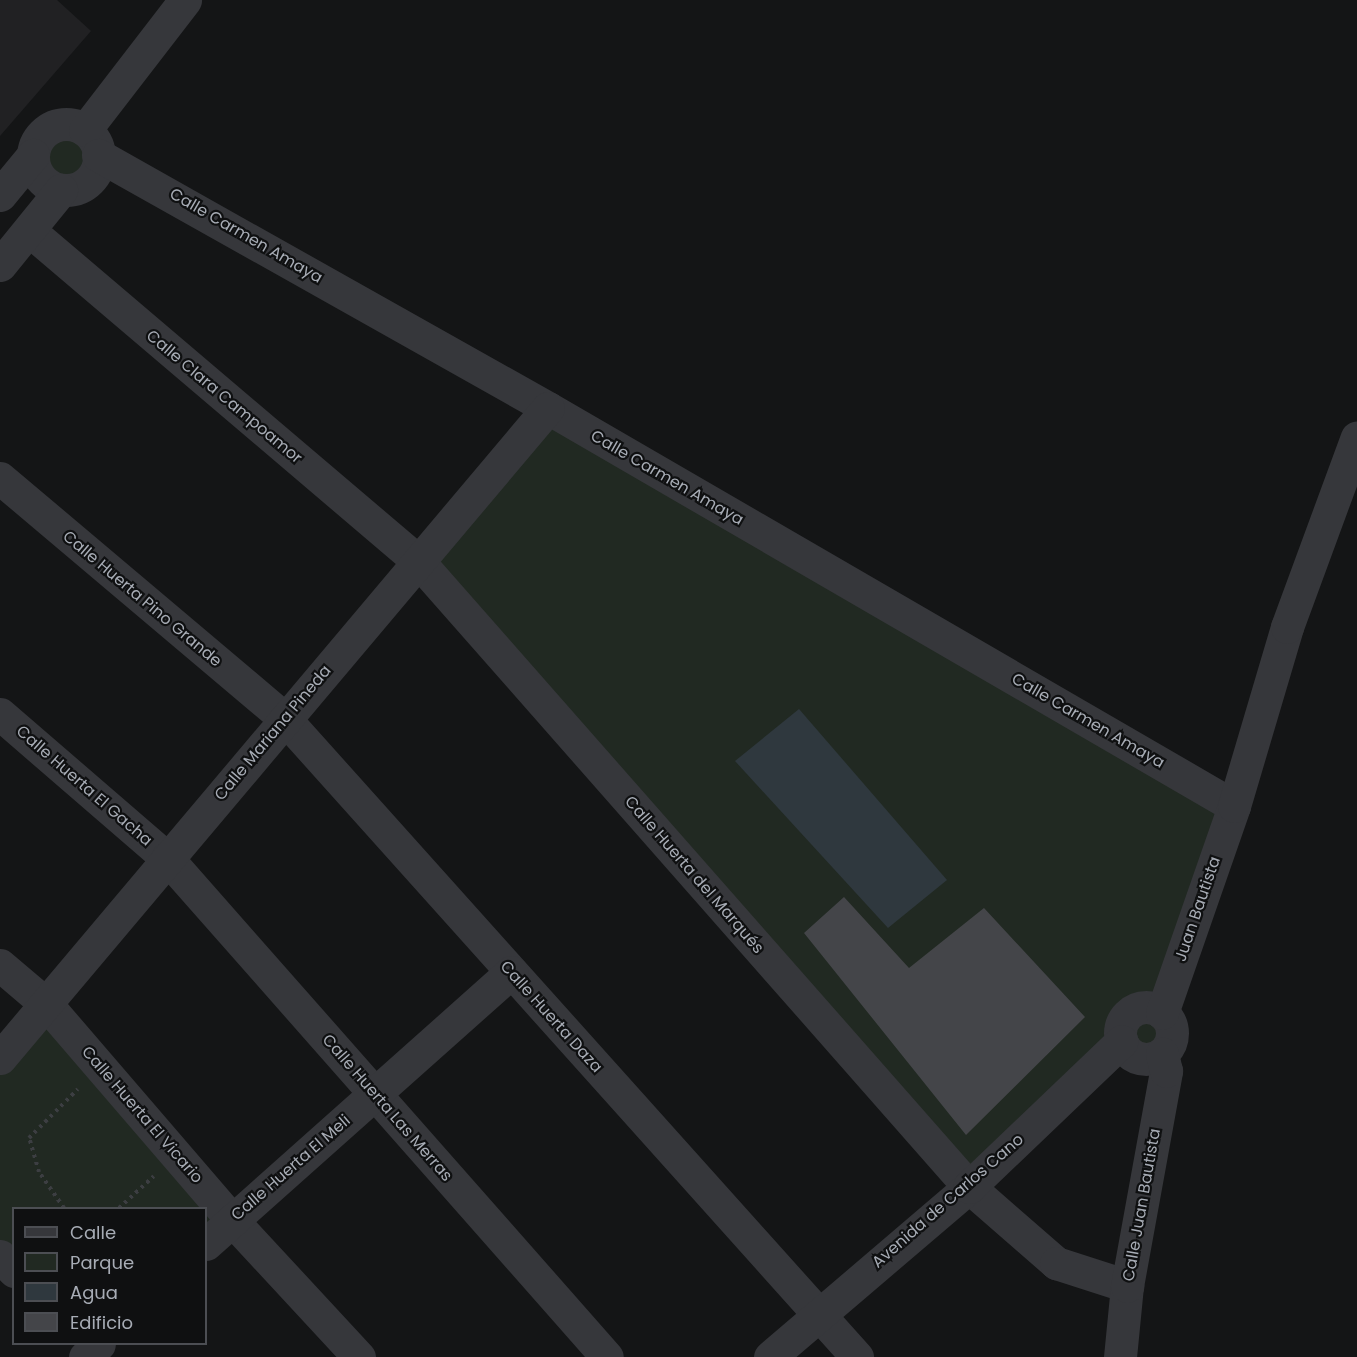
<!DOCTYPE html>
<meta charset="utf-8">
<style>
body{margin:0}
#map{position:relative;width:1357px;height:1357px;overflow:hidden;background:#141516;font-family:Poppins,sans-serif}
div>[style]{position:absolute}
.built>*{inset:0;background:#212123}
.green>*{inset:0;background:#212922}
.round{border-radius:50%}
.water>*{inset:0;background:#2f383e}
.building>*{inset:0;background:#444549}
.path>*{height:4px;margin-top:-2px;transform-origin:0;background:repeating-linear-gradient(90deg,#3c3e42 0 3px,transparent 0 7.5px)}
.minor>*{height:33px;margin:-16.5px;padding:0 16.5px;transform-origin:16.5px;border-radius:16.5px;background:#36373b}
.minor>.ring{margin:-16.5px;padding:0;box-sizing:content-box;background:none;border:33px solid #36373b;border-radius:50%}
span{translate:-50% -50%;white-space:nowrap;text-align:center;line-height:1.15;-webkit-text-stroke:4.5px #0f1011;paint-order:stroke}
.street-label{font-size:16px;color:#a7acb5}
.legend{position:absolute;left:12px;top:1207px;width:195px;height:138px;box-sizing:border-box;background:#0f1011;border:2px solid #4c4e53;margin:0;padding:8px 10px;list-style:none;font-size:18px;color:#a7acb5}
.legend li{display:flex;align-items:center;gap:12px;height:30px}
.legend b{width:30px;border:2px solid #4c4e53}
</style>
<div id="map">
<div class="built">
<div style="clip-path:polygon(0 0,57px 0,91px 31px,0 136px)"></div>
</div>
<div class="green">
<div class="round" style="left:47px;top:137px;width:40px;height:40px"></div>
<div style="clip-path:polygon(548px 408px,1234px 806px,1153px 1009px,1129px 1014px,969px 1187px,419px 562px)"></div>
<div style="clip-path:polygon(47px 1005px,232px 1220px,206px 1244px,206px 1208px,14px 1208px,13px 1271px,0 1256px,0 1058px)"></div>
<div class="round" style="left:1128px;top:1015px;width:36px;height:36px"></div>
</div>
<div class="water">
<div style="clip-path:polygon(799px 709px,947px 880px,888px 928px,735px 761px)"></div>
</div>
<div class="building">
<div style="clip-path:polygon(844px 897px,909px 968px,984px 908px,1085px 1017px,966px 1135px,804px 933px)"></div>
</div>
<div class="path">
<div style="left:64px;top:1208px;width:44px;rotate:-124.8deg"></div>
<div style="left:39px;top:1172px;width:35px;rotate:-106deg"></div>
<div style="left:29px;top:1138px;width:69px;rotate:-45deg"></div>
<div style="left:119px;top:1208px;width:47px;rotate:-42.4deg"></div>
</div>
<div class="minor">
<div class="ring" style="left:33px;top:124px;width:33px;height:33px"></div>
<div style="left:85px;top:130px;width:164px;rotate:-52.4deg"></div>
<div style="left:98px;top:155px;width:516px;rotate:29.35deg"></div>
<div style="left:548px;top:408px;width:793px;rotate:30.12deg"></div>
<div style="left:0;top:195px;width:52px;rotate:-50.5deg"></div>
<div style="left:30px;top:231px;width:511px;rotate:40.39deg"></div>
<div style="left:419px;top:562px;width:833px;rotate:48.65deg"></div>
<div style="left:969px;top:1187px;width:116px;rotate:41.1deg"></div>
<div style="left:1056px;top:1263px;width:75px;rotate:17.9deg"></div>
<div style="left:0;top:265px;width:97px;rotate:-50.9deg"></div>
<div style="left:0;top:478px;width:373px;rotate:40.2deg"></div>
<div style="left:285px;top:719px;width:857px;rotate:48.12deg"></div>
<div style="left:0;top:714px;width:221px;rotate:40.8deg"></div>
<div style="left:167px;top:858px;width:665px;rotate:48.6deg"></div>
<div style="left:0;top:965px;width:62px;rotate:40.4deg"></div>
<div style="left:47px;top:1005px;width:284px;rotate:49.3deg"></div>
<div style="left:232px;top:1220px;width:187px;rotate:47.2deg"></div>
<div class="ring" style="left:1120px;top:1007px;width:19px;height:19px"></div>
<div style="left:1162px;top:1013px;width:219px;rotate:-70.8deg"></div>
<div style="left:1234px;top:806px;width:187px;rotate:-73.5deg"></div>
<div style="left:1287px;top:627px;width:202px;rotate:-69.8deg"></div>
<div style="left:0;top:1058px;width:850px;rotate:-49.87deg"></div>
<div style="left:206px;top:1244px;width:409px;rotate:-41.7deg"></div>
<div style="left:0;top:1256px;width:21px;rotate:47deg"></div>
<div style="left:85px;top:1357px;width:19px;rotate:-43deg"></div>
<div style="left:770px;top:1357px;width:262px;rotate:-40.5deg"></div>
<div style="left:969px;top:1187px;width:211px;rotate:-43.7deg"></div>
<div style="left:1120px;top:1357px;width:71px;rotate:-84.4deg"></div>
<div style="left:1127px;top:1286px;width:219px;rotate:-79.7deg"></div>
<div style="left:1166px;top:1071px;width:18px;rotate:-103deg"></div>
</div>
<div class="street-label">
<span style="left:246px;top:236px;rotate:30deg">Calle Carmen Amaya</span>
<span style="left:224px;top:397px;rotate:40deg">Calle Clara Campoamor</span>
<span style="left:667px;top:478px;rotate:30deg">Calle Carmen Amaya</span>
<span style="left:142px;top:599px;rotate:40deg">Calle Huerta Pino Grande</span>
<span style="left:1088px;top:721px;rotate:30deg">Calle Carmen Amaya</span>
<span style="left:273px;top:733px;rotate:-50deg">Calle Mariana Pineda</span>
<span style="left:84px;top:786px;rotate:41deg">Calle Huerta El Gacha</span>
<span style="left:694px;top:875px;rotate:49deg">Calle Huerta del Marqués</span>
<span style="left:1198px;top:909px;rotate:-71deg">Juan Bautista</span>
<span style="left:551px;top:1017px;rotate:48deg">Calle Huerta Daza</span>
<span style="left:387px;top:1108px;rotate:49deg">Calle Huerta Las Merras</span>
<span style="left:142px;top:1115px;rotate:49deg">Calle Huerta El Vicario</span>
<span style="left:291px;top:1168px;rotate:-41deg">Calle Huerta El Meli</span>
<span style="left:948px;top:1201px;rotate:-41deg">Avenida de Carlos Cano</span>
<span style="left:1142px;top:1205px;rotate:-80deg">Calle Juan Bautista</span>
</div>
<ul class="legend">
<li><b style="height:8px;background:#36373b"></b>Calle</li>
<li><b style="height:16px;background:#212922"></b>Parque</li>
<li><b style="height:16px;background:#2f383e"></b>Agua</li>
<li><b style="height:16px;background:#444549"></b>Edificio</li>
</ul>
</div>
